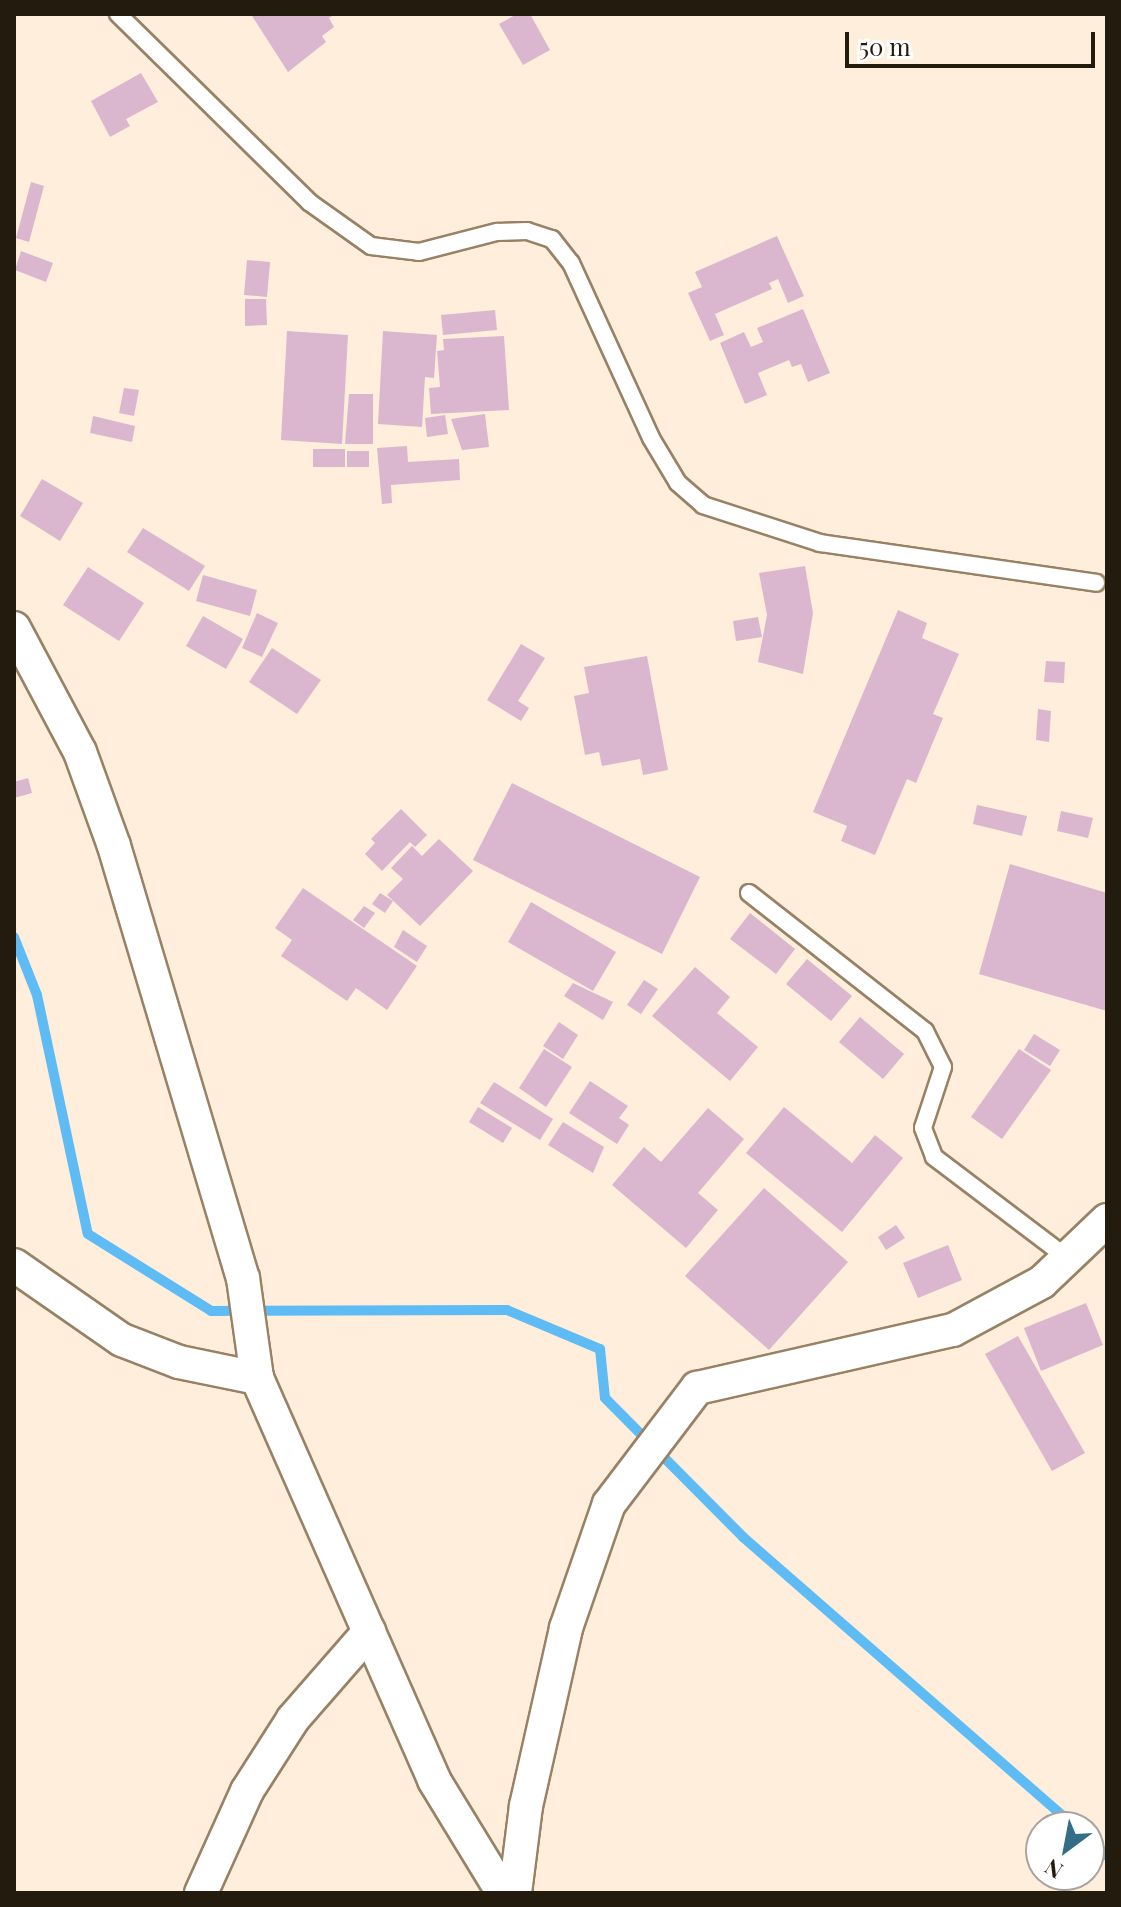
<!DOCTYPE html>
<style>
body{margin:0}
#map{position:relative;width:1121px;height:1907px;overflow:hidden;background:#feeedb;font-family:"Playfair Display",serif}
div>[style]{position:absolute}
.stream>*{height:10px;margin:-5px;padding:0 5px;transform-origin:5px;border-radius:5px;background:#5fbbf4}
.building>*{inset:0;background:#dab7ce}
.roads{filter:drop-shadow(2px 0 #988265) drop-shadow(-2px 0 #988265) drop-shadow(0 2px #988265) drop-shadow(0 -2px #988265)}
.service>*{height:16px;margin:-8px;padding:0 8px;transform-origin:8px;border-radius:8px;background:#fff}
.minor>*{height:32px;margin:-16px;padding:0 16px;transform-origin:16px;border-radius:16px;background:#fff}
span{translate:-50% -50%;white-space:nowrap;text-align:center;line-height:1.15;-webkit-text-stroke:8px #fff;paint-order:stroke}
.frame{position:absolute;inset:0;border:16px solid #241b0f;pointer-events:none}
.north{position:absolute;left:1025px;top:1811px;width:80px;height:80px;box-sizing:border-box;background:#fff;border:2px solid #a7a49f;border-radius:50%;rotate:212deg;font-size:22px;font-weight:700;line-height:32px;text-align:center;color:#241b0f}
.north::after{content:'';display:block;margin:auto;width:28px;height:36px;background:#336d86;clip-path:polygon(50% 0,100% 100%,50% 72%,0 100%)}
.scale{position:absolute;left:845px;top:32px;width:250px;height:36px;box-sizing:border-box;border:4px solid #241b0f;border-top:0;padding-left:10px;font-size:24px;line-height:28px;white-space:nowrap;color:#241b0f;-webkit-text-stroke:6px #fff;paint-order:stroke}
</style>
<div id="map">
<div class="stream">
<div style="left:14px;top:937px;width:62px;rotate:68.4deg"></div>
<div style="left:37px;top:995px;width:244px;rotate:78deg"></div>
<div style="left:88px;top:1234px;width:145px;rotate:32deg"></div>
<div style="left:211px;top:1311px;width:296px;rotate:-0.2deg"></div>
<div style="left:507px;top:1310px;width:101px;rotate:22.8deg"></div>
<div style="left:600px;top:1349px;width:49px;rotate:84.2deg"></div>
<div style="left:605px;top:1398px;width:196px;rotate:45.2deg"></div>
<div style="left:743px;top:1537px;width:442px;rotate:41.1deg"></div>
<div style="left:1089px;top:1838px;width:25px;rotate:45deg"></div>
</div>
<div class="building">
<div style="clip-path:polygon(335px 14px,329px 18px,334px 27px,322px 36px,326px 42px,288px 72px,252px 16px)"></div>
<div style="clip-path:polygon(517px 14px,530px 14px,550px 50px,523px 65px,499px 24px)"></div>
<div style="clip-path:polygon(141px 73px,158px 102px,126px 119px,130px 126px,110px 137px,91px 101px)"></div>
<div style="clip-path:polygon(31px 182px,44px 186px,29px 242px,16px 238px)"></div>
<div style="clip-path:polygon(777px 236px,804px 296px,788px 303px,778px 279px,769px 283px,772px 289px,715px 314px,724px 335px,710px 341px,688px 293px,702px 287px,695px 272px)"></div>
<div style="clip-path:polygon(21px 251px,53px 263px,46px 282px,15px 270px)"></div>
<div style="clip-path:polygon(247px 260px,270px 262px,267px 297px,244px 295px)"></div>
<div style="clip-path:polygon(245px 299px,266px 299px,267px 325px,245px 326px)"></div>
<div style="clip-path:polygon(803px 309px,830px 373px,808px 382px,801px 364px,792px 367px,789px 360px,758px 373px,767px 395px,745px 404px,720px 343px,744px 332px,751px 347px,763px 342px,757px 328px)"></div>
<div style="clip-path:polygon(495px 310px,497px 330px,443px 335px,441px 315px)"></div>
<div style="clip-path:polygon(287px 331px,348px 335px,342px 444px,281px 440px)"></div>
<div style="clip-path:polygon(383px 331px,437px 335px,434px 378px,425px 377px,422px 427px,378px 424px)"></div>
<div style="clip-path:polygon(504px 336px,509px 410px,431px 414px,429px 388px,440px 387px,437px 351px,444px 350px,443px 339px)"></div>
<div style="clip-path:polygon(124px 388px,139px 390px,134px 416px,119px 413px)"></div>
<div style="clip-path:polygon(349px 394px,373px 394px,373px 444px,345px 444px)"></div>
<div style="clip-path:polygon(485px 414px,489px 447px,462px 450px,451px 419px)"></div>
<div style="clip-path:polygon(445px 415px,448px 434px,427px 437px,425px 418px)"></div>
<div style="clip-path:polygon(93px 416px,135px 426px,132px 442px,90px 433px)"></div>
<div style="clip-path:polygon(407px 446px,408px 462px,459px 459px,460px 480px,391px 485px,392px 503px,382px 504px,377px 448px)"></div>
<div style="clip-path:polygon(313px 449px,345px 449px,345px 467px,313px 467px)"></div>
<div style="clip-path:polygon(347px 451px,369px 451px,369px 467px,347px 467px)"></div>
<div style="clip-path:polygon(42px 479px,83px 503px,60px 541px,20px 516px)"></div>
<div style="clip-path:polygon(143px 528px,205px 566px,189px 591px,127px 552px)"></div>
<div style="clip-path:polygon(805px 566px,813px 613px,803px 674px,758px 662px,767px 615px,759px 573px)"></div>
<div style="clip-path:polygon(88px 567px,144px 603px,119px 641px,63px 605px)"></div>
<div style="clip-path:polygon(203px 575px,257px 590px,250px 616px,196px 601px)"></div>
<div style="clip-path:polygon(898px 610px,927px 623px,922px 638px,959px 654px,933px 714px,943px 718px,916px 783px,907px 779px,875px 855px,841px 841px,847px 826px,813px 812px)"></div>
<div style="clip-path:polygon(257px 613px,278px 623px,262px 657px,242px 648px)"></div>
<div style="clip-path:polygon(203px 616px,243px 639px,226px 669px,186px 646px)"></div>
<div style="clip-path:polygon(758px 617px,762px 637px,736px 641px,733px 621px)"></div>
<div style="clip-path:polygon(521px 644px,545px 658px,518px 701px,529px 708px,521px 721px,487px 700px)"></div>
<div style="clip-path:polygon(272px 648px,321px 680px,297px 714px,249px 682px)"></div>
<div style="clip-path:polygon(647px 656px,668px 770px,643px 775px,640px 759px,602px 766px,599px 752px,585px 755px,574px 696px,589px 693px,584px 667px)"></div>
<div style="clip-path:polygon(1046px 661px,1065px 662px,1064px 683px,1044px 682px)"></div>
<div style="clip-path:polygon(1038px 709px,1051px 711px,1049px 742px,1036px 740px)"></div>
<div style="clip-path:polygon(28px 778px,32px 793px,14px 798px,14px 782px)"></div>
<div style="clip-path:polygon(512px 783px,700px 877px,662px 954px,473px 860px)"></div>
<div style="clip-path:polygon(977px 805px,1027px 816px,1022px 836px,973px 824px)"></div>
<div style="clip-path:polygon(401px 809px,427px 835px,415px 847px,410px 842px,382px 871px,365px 854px,375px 843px,371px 839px)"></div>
<div style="clip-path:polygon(1061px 811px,1093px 818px,1088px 838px,1057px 831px)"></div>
<div style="clip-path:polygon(439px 839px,473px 871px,420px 926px,387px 895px,403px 879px,391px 868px,412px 846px,422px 856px)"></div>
<div style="clip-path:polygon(1010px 864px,1107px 893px,1107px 1011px,979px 974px)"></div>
<div style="clip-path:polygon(303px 888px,417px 966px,387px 1010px,356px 988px,347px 1001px,281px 956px,292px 940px,275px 928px)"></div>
<div style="clip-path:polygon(380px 893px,393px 901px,385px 913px,372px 904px)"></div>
<div style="clip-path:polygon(531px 902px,616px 952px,593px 991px,508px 942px)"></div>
<div style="clip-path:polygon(364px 906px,375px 913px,364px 928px,353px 920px)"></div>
<div style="clip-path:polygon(750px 913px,795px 949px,776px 974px,730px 939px)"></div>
<div style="clip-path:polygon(403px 930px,427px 946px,417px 962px,394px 947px)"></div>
<div style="clip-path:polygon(807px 959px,852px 996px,831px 1021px,786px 984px)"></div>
<div style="clip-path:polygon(695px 967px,730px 997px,717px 1013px,758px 1047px,730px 1081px,652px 1016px)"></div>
<div style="clip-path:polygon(644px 980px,658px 989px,641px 1014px,627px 1005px)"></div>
<div style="clip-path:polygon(573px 983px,613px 1002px,603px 1020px,564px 996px)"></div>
<div style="clip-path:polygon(860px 1017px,904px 1054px,883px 1079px,839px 1042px)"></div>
<div style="clip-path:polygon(559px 1022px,578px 1035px,563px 1059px,543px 1046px)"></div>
<div style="clip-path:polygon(1034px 1034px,1060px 1050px,1050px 1066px,1024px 1050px)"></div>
<div style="clip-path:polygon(544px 1049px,572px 1067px,546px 1107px,519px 1088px)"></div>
<div style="clip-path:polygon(1019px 1049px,1051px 1070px,1002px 1139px,971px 1117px)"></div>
<div style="clip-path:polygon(590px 1081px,628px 1106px,619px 1118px,629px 1125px,617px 1144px,569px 1113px)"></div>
<div style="clip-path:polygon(494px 1082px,553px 1119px,540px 1140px,480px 1103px)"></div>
<div style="clip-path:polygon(478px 1107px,512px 1128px,503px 1143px,469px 1122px)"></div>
<div style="clip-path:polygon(784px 1107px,852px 1163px,875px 1135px,903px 1158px,842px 1232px,746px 1153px)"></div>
<div style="clip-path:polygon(708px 1108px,744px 1139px,698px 1193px,718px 1210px,686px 1248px,612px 1185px,644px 1147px,661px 1162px)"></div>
<div style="clip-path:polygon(563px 1122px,604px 1147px,593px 1173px,548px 1145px)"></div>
<div style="clip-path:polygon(764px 1188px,848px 1262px,769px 1350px,685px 1276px)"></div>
<div style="clip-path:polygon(896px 1225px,905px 1238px,886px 1250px,878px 1237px)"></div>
<div style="clip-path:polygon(948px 1245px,962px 1280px,918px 1298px,903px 1263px)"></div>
<div style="clip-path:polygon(1086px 1303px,1103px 1345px,1041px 1371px,1024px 1328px)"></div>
<div style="clip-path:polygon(1018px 1336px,1085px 1453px,1052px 1471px,985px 1354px)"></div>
</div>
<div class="roads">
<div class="service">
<div style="left:118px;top:14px;width:268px;rotate:44.5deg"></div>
<div style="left:309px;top:202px;width:76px;rotate:35.4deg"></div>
<div style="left:371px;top:246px;width:48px;rotate:7.1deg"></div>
<div style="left:419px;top:252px;width:81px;rotate:-14.4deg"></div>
<div style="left:497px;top:232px;width:30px;rotate:-2deg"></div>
<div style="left:527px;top:231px;width:26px;rotate:18deg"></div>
<div style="left:552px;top:239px;width:31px;rotate:52deg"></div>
<div style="left:571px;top:263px;width:192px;rotate:65.4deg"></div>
<div style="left:651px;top:438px;width:52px;rotate:59deg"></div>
<div style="left:678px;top:483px;width:33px;rotate:41deg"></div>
<div style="left:703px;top:505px;width:123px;rotate:18deg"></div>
<div style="left:820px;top:543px;width:279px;rotate:8.2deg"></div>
<div style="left:749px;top:893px;width:224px;rotate:38.1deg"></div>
<div style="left:925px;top:1031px;width:40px;rotate:63.4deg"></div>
<div style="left:943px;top:1067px;width:64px;rotate:108.2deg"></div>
<div style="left:923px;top:1128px;width:31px;rotate:69deg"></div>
<div style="left:934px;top:1157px;width:169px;rotate:37.1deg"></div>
</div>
<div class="minor">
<div style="left:14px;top:628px;width:140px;rotate:62deg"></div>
<div style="left:80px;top:752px;width:100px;rotate:70.1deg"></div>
<div style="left:114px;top:846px;width:451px;rotate:73.4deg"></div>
<div style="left:243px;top:1278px;width:101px;rotate:82deg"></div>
<div style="left:257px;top:1378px;width:439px;rotate:66.2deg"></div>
<div style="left:434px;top:1780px;width:132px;rotate:58.6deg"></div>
<div style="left:14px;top:1265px;width:131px;rotate:34.8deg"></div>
<div style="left:122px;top:1340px;width:61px;rotate:21.1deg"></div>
<div style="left:179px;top:1362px;width:80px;rotate:11.6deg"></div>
<div style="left:201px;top:1893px;width:112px;rotate:-65.7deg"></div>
<div style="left:247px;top:1791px;width:85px;rotate:-57.4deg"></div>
<div style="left:293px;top:1719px;width:116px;rotate:-48.9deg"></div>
<div style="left:515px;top:1893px;width:88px;rotate:-82.8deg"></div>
<div style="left:526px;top:1806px;width:182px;rotate:-77.3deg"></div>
<div style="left:566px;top:1628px;width:131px;rotate:-70.9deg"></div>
<div style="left:609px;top:1504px;width:146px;rotate:-52.8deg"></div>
<div style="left:697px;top:1388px;width:262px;rotate:-12.8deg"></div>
<div style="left:953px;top:1330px;width:101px;rotate:-28.3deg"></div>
<div style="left:1042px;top:1282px;width:90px;rotate:-43.6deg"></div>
</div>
</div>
<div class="frame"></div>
<div class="north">N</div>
<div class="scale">50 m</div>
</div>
